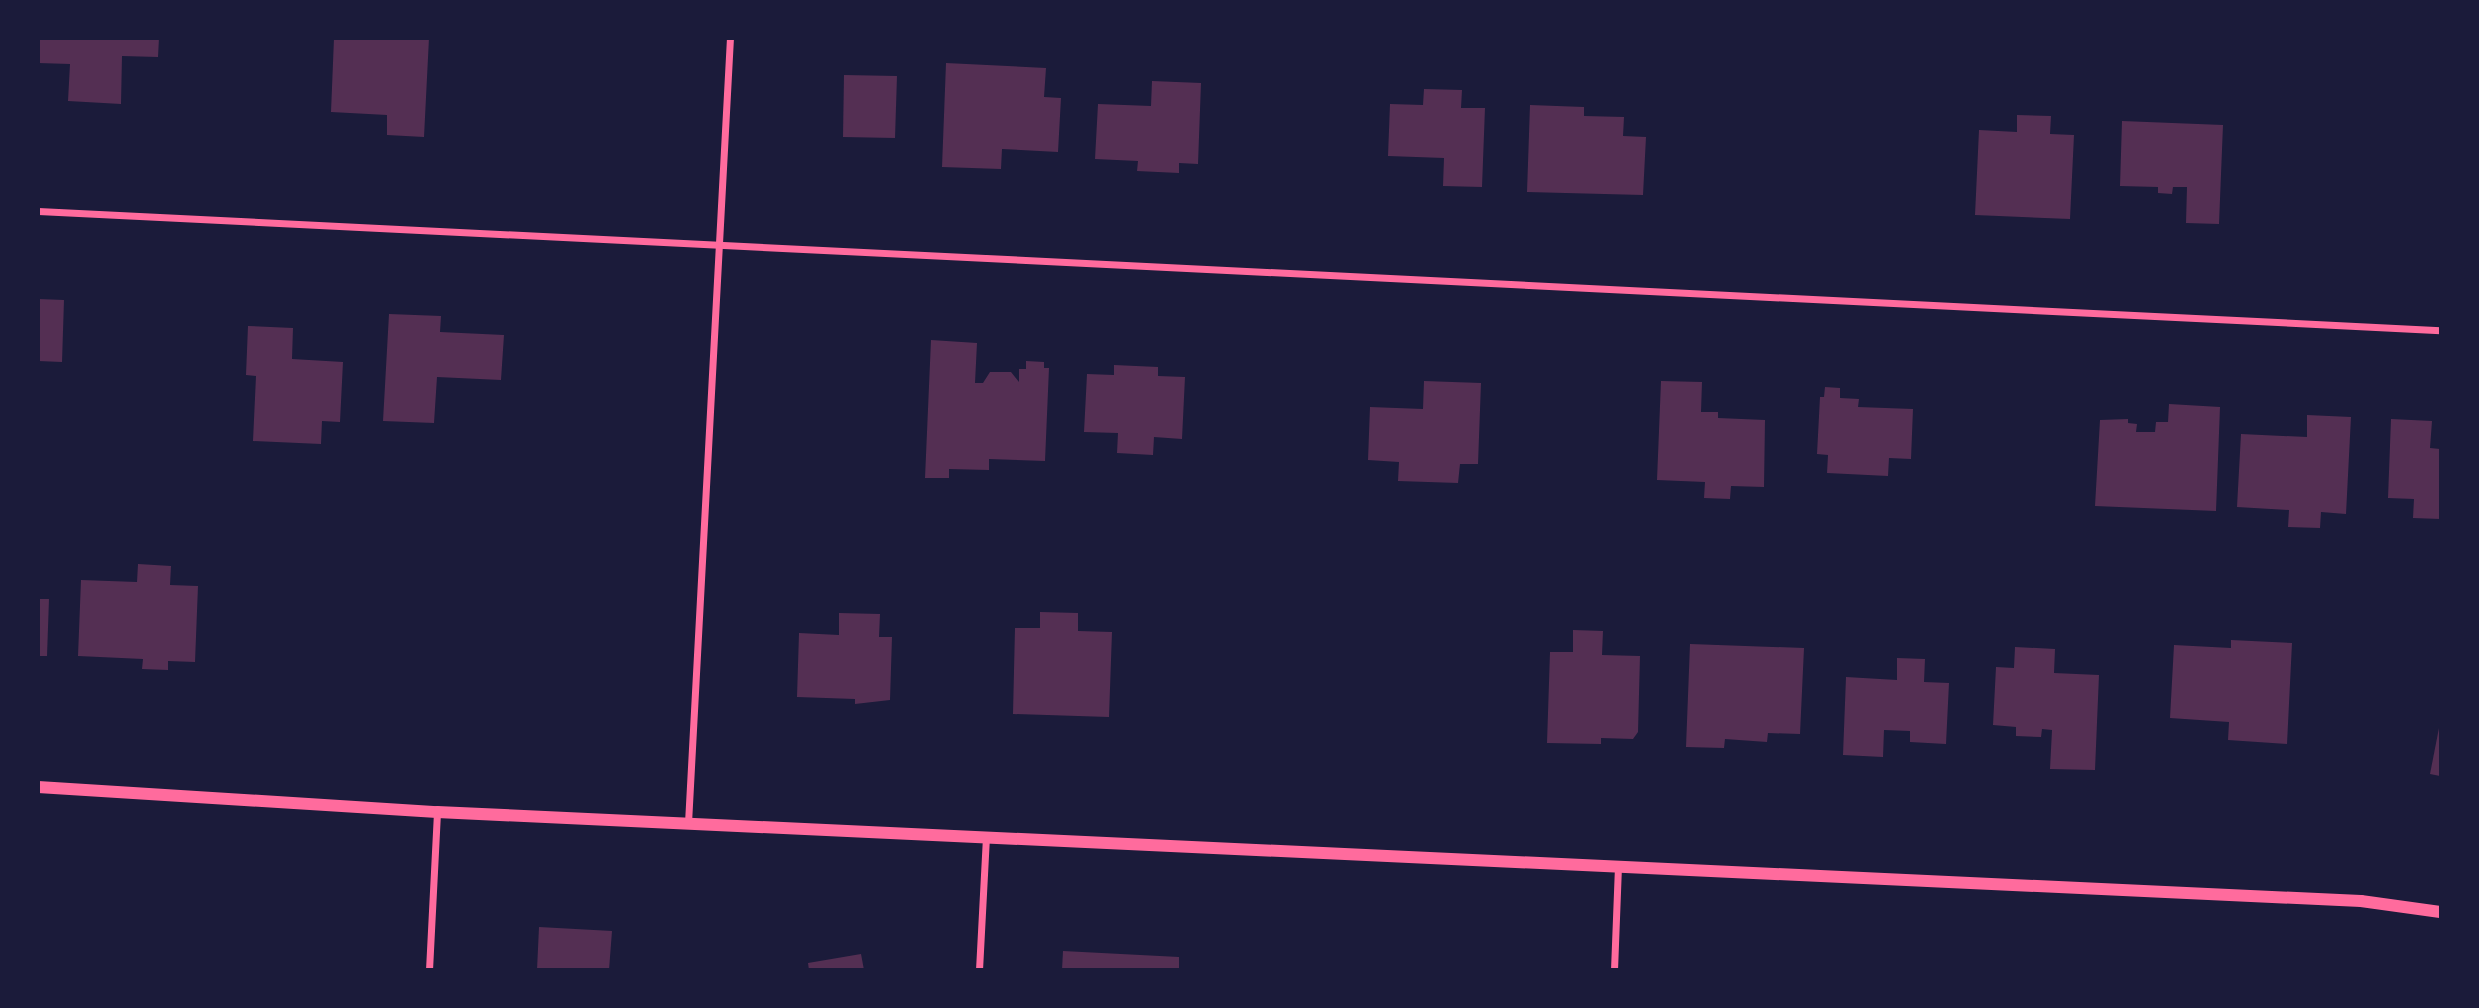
<!DOCTYPE html>
<style>
body{margin:0}
#map{position:relative;width:2479px;height:1008px;overflow:hidden;background:#1b1b3a;font-family:Merriweather,serif}
div>[style]{position:absolute}
.building>*{inset:0;background:#542f53}
.minor>*{height:7px;margin:-3.5px;padding:0 3.5px;transform-origin:3.5px;border-radius:3.5px;background:#ff6b9d}
.tertiary>*{height:12px;margin:-6px;padding:0 6px;transform-origin:6px;border-radius:6px;background:#ff6b9d}
span{translate:-50% -50%;white-space:nowrap;text-align:center;line-height:1.15;-webkit-text-stroke:7px #1b1b3a;paint-order:stroke}
.frame{position:absolute;inset:0;border:40px solid #1b1b3a;pointer-events:none}
</style>
<div id="map">
<div class="building">
<div style="clip-path:polygon(39px 38px,159px 38px,158px 57px,122px 56px,121px 104px,68px 101px,70px 64px,38px 63px)"></div>
<div style="clip-path:polygon(334px 38px,429px 38px,424px 137px,387px 135px,387px 115px,331px 112px)"></div>
<div style="clip-path:polygon(946px 63px,1046px 68px,1044px 97px,1061px 98px,1058px 152px,1002px 149px,1001px 169px,942px 167px)"></div>
<div style="clip-path:polygon(844px 75px,897px 76px,895px 138px,843px 137px)"></div>
<div style="clip-path:polygon(1152px 81px,1201px 83px,1198px 164px,1179px 163px,1179px 173px,1137px 171px,1138px 161px,1095px 159px,1098px 104px,1151px 106px)"></div>
<div style="clip-path:polygon(1424px 89px,1462px 90px,1461px 108px,1485px 108px,1482px 187px,1443px 186px,1444px 158px,1388px 156px,1390px 104px,1423px 105px)"></div>
<div style="clip-path:polygon(1530px 105px,1584px 107px,1584px 116px,1624px 117px,1623px 136px,1646px 137px,1643px 195px,1527px 192px)"></div>
<div style="clip-path:polygon(2017px 115px,2051px 116px,2050px 134px,2074px 135px,2070px 219px,1975px 215px,1979px 130px,2017px 132px)"></div>
<div style="clip-path:polygon(2122px 121px,2223px 125px,2219px 224px,2186px 223px,2187px 187px,2173px 187px,2172px 194px,2158px 193px,2158px 187px,2120px 186px)"></div>
<div style="clip-path:polygon(38px 299px,64px 300px,62px 362px,38px 361px)"></div>
<div style="clip-path:polygon(389px 314px,441px 316px,440px 332px,504px 335px,501px 380px,437px 377px,434px 423px,383px 421px)"></div>
<div style="clip-path:polygon(248px 326px,293px 328px,292px 359px,343px 362px,340px 422px,322px 421px,321px 444px,253px 441px,256px 376px,246px 375px)"></div>
<div style="clip-path:polygon(931px 340px,977px 343px,975px 383px,983px 383px,990px 372px,1011px 372px,1019px 382px,1019px 369px,1026px 369px,1026px 361px,1044px 362px,1044px 368px,1049px 368px,1045px 461px,989px 459px,989px 470px,949px 469px,949px 478px,925px 478px)"></div>
<div style="clip-path:polygon(1114px 365px,1158px 367px,1158px 376px,1185px 377px,1182px 439px,1154px 437px,1153px 455px,1117px 453px,1118px 433px,1084px 432px,1087px 374px,1114px 375px)"></div>
<div style="clip-path:polygon(1424px 381px,1481px 383px,1478px 464px,1460px 464px,1458px 483px,1398px 481px,1399px 462px,1368px 460px,1370px 407px,1423px 409px)"></div>
<div style="clip-path:polygon(1661px 381px,1702px 382px,1701px 412px,1718px 412px,1718px 418px,1765px 420px,1764px 487px,1731px 486px,1730px 499px,1704px 498px,1705px 482px,1657px 480px)"></div>
<div style="clip-path:polygon(1825px 387px,1840px 388px,1840px 398px,1859px 399px,1858px 407px,1913px 409px,1911px 459px,1889px 458px,1888px 476px,1827px 473px,1828px 455px,1817px 454px,1820px 397px,1824px 397px)"></div>
<div style="clip-path:polygon(2169px 404px,2220px 407px,2216px 511px,2095px 506px,2100px 420px,2128px 419px,2128px 423px,2137px 424px,2136px 432px,2155px 432px,2156px 422px,2168px 422px)"></div>
<div style="clip-path:polygon(2307px 415px,2351px 417px,2346px 514px,2321px 512px,2320px 528px,2288px 527px,2289px 510px,2237px 507px,2241px 434px,2307px 437px)"></div>
<div style="clip-path:polygon(2391px 419px,2432px 421px,2430px 448px,2440px 449px,2440px 519px,2413px 518px,2414px 499px,2388px 498px)"></div>
<div style="clip-path:polygon(138px 564px,171px 566px,170px 585px,198px 586px,195px 662px,168px 661px,168px 670px,142px 669px,143px 659px,78px 656px,81px 580px,137px 582px)"></div>
<div style="clip-path:polygon(38px 599px,49px 599px,47px 656px,38px 656px)"></div>
<div style="clip-path:polygon(1040px 612px,1078px 613px,1078px 631px,1112px 632px,1109px 717px,1013px 714px,1015px 628px,1040px 628px)"></div>
<div style="clip-path:polygon(839px 613px,880px 614px,879px 637px,892px 637px,890px 700px,855px 704px,855px 699px,797px 697px,799px 633px,839px 635px)"></div>
<div style="clip-path:polygon(1573px 630px,1603px 631px,1602px 655px,1640px 656px,1638px 732px,1633px 739px,1601px 738px,1601px 744px,1547px 743px,1550px 652px,1573px 652px)"></div>
<div style="clip-path:polygon(2231px 640px,2292px 643px,2287px 744px,2228px 740px,2229px 722px,2170px 718px,2174px 645px,2231px 648px)"></div>
<div style="clip-path:polygon(1690px 644px,1804px 648px,1800px 734px,1768px 733px,1767px 742px,1725px 739px,1724px 748px,1686px 747px)"></div>
<div style="clip-path:polygon(2015px 647px,2055px 649px,2054px 673px,2099px 675px,2095px 770px,2050px 769px,2052px 730px,2042px 729px,2041px 737px,2016px 736px,2016px 727px,1993px 725px,1996px 667px,2014px 668px)"></div>
<div style="clip-path:polygon(1897px 658px,1925px 659px,1924px 682px,1949px 683px,1946px 744px,1910px 742px,1910px 731px,1884px 730px,1883px 757px,1843px 755px,1846px 677px,1897px 680px)"></div>
<div style="clip-path:polygon(2439px 728px,2440px 728px,2440px 776px,2430px 774px)"></div>
<div style="clip-path:polygon(539px 927px,612px 931px,609px 970px,537px 970px)"></div>
<div style="clip-path:polygon(1063px 951px,1179px 957px,1179px 970px,1062px 970px)"></div>
<div style="clip-path:polygon(861px 954px,864px 970px,809px 970px,808px 963px)"></div>
</div>
<div class="minor">
<div style="left:38px;top:211px;width:2405px;rotate:2.84deg"></div>
<div style="left:688px;top:823px;width:786px;rotate:-86.94deg"></div>
<div style="left:429px;top:970px;width:158px;rotate:-87.1deg"></div>
<div style="left:979px;top:970px;width:133px;rotate:-87deg"></div>
<div style="left:1614px;top:970px;width:105px;rotate:-87.8deg"></div>
</div>
<div class="tertiary">
<div style="left:38px;top:787px;width:400px;rotate:3.6deg"></div>
<div style="left:437px;top:812px;width:1926px;rotate:2.65deg"></div>
<div style="left:2361px;top:901px;width:80px;rotate:7.9deg"></div>
</div>
<div class="frame"></div>
</div>
